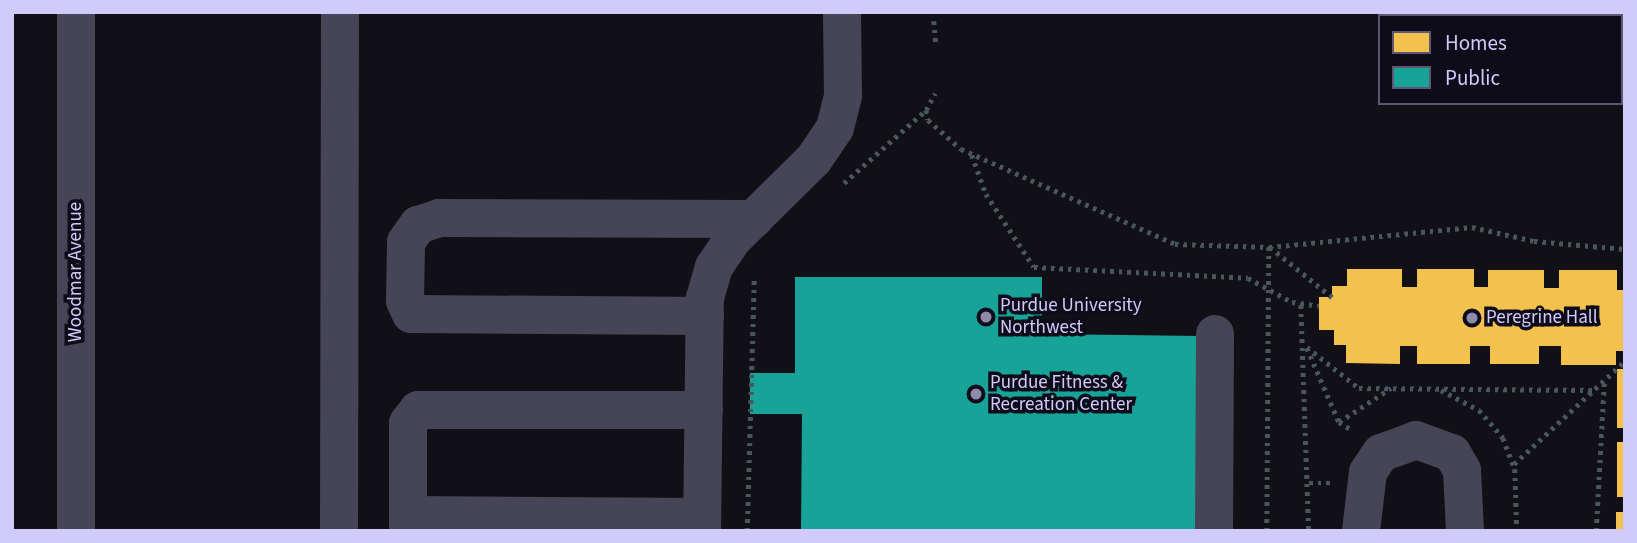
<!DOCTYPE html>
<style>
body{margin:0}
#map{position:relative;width:1637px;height:543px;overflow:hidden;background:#111016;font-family:"Source Sans 3",sans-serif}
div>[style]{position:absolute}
.homes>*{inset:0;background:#f2c14e}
.public>*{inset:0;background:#17a398}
.path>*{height:4.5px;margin-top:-2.25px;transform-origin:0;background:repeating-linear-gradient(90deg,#49555f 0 3.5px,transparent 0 8.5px)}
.minor>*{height:38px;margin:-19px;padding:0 19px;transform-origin:19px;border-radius:19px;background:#464557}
.dots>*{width:19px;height:19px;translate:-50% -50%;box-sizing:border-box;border:4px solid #0f0c1a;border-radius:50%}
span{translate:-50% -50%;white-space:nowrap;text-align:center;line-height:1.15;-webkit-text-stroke:7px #0f0c1a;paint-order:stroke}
.street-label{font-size:19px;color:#d0cbfa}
.poi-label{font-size:19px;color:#d0cbfa}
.left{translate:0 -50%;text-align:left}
.frame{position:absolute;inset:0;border:14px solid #d0cbfa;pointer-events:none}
.legend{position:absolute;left:1378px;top:14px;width:245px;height:91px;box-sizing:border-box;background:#0f0c1a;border:2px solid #5c5874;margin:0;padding:9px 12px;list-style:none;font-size:21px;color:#d0cbfa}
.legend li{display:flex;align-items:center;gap:14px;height:35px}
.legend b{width:35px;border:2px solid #5c5874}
</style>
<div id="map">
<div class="homes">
<div style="clip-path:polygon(1347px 269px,1402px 269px,1402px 287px,1417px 287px,1417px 269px,1474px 269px,1474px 287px,1488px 287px,1488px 270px,1544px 270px,1544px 288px,1559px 288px,1559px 270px,1617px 270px,1617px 290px,1625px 290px,1625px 351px,1616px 351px,1616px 365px,1561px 365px,1561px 346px,1539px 346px,1539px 364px,1490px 364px,1490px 346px,1470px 346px,1470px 364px,1417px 364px,1417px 346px,1400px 346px,1400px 364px,1346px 363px,1346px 345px,1334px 345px,1334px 330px,1319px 330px,1319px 297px,1332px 297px,1332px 286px,1347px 286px)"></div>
<div style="clip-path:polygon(1617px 369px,1625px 369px,1625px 428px,1617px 428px)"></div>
<div style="clip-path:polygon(1617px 442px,1625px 442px,1625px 497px,1617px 497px)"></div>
<div style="clip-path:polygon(1616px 512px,1625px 512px,1625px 531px,1616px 531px)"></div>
</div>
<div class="public">
<div style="clip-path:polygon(795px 277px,1042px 277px,1042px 334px,1203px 336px,1200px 531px,801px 531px,802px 414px,750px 414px,750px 373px,795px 373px)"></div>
</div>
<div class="path">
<div style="left:934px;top:21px;width:23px;rotate:85deg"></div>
<div style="left:926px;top:110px;width:10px;rotate:79deg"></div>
<div style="left:928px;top:120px;width:44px;rotate:41.3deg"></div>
<div style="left:961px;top:149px;width:234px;rotate:23.9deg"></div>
<div style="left:1175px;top:244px;width:94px;rotate:1.8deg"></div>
<div style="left:1269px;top:247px;width:284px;rotate:90.4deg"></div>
<div style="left:972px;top:155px;width:41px;rotate:70.3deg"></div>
<div style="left:986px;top:194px;width:87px;rotate:56.7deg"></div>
<div style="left:1034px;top:267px;width:214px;rotate:2.9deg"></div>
<div style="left:1248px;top:278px;width:50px;rotate:28.6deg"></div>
<div style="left:1292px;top:302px;width:27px;rotate:8deg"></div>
<div style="left:844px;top:183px;width:110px;rotate:-41.7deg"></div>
<div style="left:926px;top:110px;width:19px;rotate:-62deg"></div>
<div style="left:1269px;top:247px;width:204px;rotate:-5.6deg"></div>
<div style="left:1472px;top:227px;width:64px;rotate:12.7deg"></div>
<div style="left:1534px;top:241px;width:91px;rotate:5deg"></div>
<div style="left:1270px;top:247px;width:80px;rotate:38.9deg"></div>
<div style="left:1301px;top:305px;width:226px;rotate:88deg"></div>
<div style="left:1307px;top:347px;width:66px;rotate:38.3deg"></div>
<div style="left:1359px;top:388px;width:237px;rotate:0.5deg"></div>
<div style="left:1307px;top:348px;width:81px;rotate:66.6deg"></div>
<div style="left:1339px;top:422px;width:15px;rotate:32deg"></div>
<div style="left:1441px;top:390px;width:43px;rotate:27.8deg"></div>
<div style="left:1479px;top:410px;width:37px;rotate:49deg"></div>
<div style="left:1503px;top:438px;width:33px;rotate:69deg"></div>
<div style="left:1515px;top:469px;width:62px;rotate:88.2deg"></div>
<div style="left:1339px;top:422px;width:62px;rotate:-33.2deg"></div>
<div style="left:1514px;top:464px;width:151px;rotate:-42.9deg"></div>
<div style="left:1309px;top:483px;width:24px"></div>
<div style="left:747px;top:531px;width:254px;rotate:-88.4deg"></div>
<div style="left:1596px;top:531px;width:148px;rotate:-86.9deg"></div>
</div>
<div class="minor">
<div style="left:1624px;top:12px;width:1px"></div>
<div style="left:705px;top:316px;width:294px;rotate:-179.6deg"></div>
<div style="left:411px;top:314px;width:14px;rotate:-115deg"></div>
<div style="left:405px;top:301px;width:59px;rotate:-89deg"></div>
<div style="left:406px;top:242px;width:21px;rotate:-55deg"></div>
<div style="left:418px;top:225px;width:22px;rotate:-18deg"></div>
<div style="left:439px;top:218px;width:315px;rotate:0.2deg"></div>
<div style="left:408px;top:515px;width:294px;rotate:0.4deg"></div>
<div style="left:76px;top:531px;width:519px;rotate:-90deg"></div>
<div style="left:339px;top:531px;width:519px;rotate:-89.89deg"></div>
<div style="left:408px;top:531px;width:108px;rotate:-90deg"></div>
<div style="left:408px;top:423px;width:16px;rotate:-52deg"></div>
<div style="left:418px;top:410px;width:286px"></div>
<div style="left:702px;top:531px;width:233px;rotate:-89.3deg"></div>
<div style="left:705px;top:298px;width:32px;rotate:-74deg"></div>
<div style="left:714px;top:267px;width:34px;rotate:-56deg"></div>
<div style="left:733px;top:239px;width:114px;rotate:-44.6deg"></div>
<div style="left:814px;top:159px;width:37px;rotate:-56deg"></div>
<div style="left:835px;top:128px;width:34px;rotate:-76deg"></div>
<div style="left:843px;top:95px;width:83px;rotate:-90.7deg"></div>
<div style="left:1214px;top:531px;width:197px;rotate:-89.7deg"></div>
<div style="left:1361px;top:531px;width:59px;rotate:-83.2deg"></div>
<div style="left:1368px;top:472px;width:23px;rotate:-56deg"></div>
<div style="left:1381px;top:453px;width:37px;rotate:-20deg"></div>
<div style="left:1416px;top:440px;width:38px;rotate:20deg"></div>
<div style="left:1452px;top:453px;width:20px;rotate:60deg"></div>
<div style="left:1462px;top:470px;width:61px;rotate:87.2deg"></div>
</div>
<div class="dots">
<div style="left:986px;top:317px;background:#8d8aaa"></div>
<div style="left:1472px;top:318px;background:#8d8aaa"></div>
<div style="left:976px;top:394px;background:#8d8aaa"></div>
</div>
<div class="street-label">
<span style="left:76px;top:272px;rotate:-90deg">Woodmar Avenue</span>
</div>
<div class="poi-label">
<span class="left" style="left:1000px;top:317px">Purdue University<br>Northwest</span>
<span class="left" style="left:1486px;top:318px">Peregrine Hall</span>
<span class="left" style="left:990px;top:394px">Purdue Fitness &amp;<br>Recreation Center</span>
</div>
<div class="frame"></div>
<ul class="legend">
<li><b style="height:19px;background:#f2c14e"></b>Homes</li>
<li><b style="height:19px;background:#17a398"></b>Public</li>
</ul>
</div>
